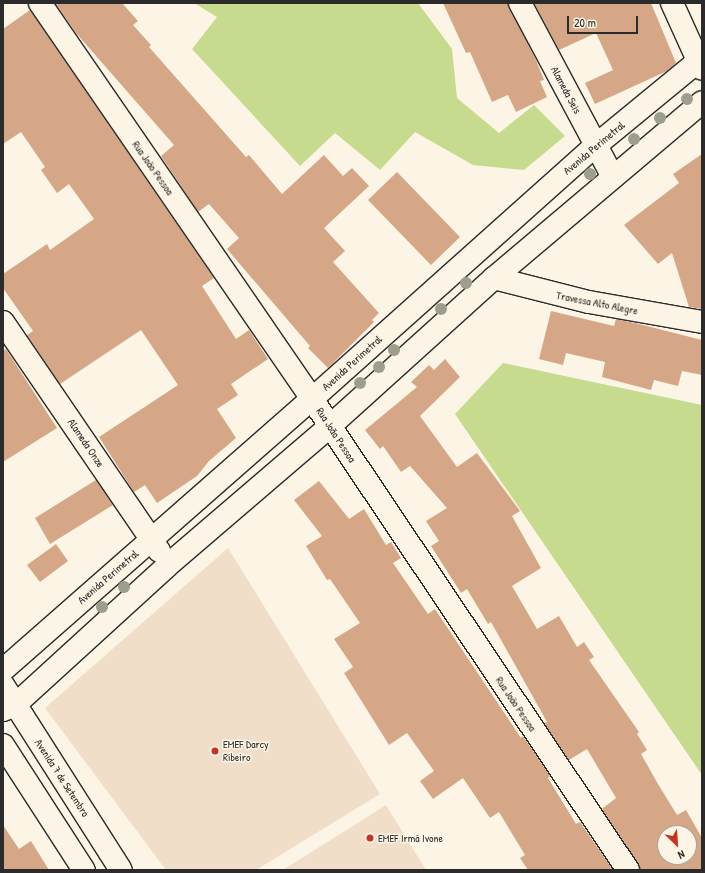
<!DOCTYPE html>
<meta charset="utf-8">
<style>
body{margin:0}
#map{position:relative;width:705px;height:873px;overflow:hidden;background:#fcf5e5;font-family:"Patrick Hand",sans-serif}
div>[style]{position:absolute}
.built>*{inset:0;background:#f0dec8}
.green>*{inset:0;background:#c7db8f}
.building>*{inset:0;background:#d5a786}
.roads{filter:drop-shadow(1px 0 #2b2b2b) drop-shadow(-1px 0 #2b2b2b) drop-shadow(0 1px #2b2b2b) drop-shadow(0 -1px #2b2b2b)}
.minor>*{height:22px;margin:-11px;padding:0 11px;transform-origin:11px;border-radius:11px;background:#fcf5e5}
.trees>*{width:12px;height:12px;margin:-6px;border-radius:50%;background:#9e9e8c}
.dots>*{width:11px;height:11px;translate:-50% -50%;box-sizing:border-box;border:2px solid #fcf5e5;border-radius:50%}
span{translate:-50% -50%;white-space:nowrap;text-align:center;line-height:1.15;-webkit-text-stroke:3px #fcf5e5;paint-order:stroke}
.street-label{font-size:11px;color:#2b2b2b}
.poi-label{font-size:11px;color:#2b2b2b}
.left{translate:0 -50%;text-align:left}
.frame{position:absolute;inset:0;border:4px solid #2b2b2b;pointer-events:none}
.north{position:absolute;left:657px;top:825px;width:40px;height:40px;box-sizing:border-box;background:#fcf5e5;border:1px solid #a8a49b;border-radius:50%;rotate:155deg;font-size:11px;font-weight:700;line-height:16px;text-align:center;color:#2b2b2b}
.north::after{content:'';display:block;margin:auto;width:14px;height:18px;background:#c8321e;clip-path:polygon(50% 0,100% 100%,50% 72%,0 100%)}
.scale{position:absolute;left:567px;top:16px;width:71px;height:18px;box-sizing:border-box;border:2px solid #2b2b2b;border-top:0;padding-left:5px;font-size:12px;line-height:14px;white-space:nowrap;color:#2b2b2b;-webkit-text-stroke:3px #fcf5e5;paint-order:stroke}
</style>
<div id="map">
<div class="built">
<div style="clip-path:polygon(228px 548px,380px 794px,256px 870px,166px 870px,45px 708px)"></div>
<div style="clip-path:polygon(386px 805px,426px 870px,283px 870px)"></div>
</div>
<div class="green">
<div style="clip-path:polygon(194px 3px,418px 3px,452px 49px,457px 98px,499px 133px,534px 105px,565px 136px,524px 170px,473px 165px,415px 132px,380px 170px,335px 133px,300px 166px,192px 49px,217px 17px)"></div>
<div style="clip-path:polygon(503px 363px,702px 405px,702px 775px,455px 414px)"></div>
</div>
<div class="building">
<div style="clip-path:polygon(55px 3px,122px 3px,138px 21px,133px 25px,151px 45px,149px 47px,246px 157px,249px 155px,282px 194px,324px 155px,343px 176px,352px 168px,369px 186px,324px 228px,345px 251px,333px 262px,379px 313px,372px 320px,374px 322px,328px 368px,308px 348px,310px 346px,227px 249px,239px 238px,209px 204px,198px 212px,161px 156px,174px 145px,76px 33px)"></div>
<div style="clip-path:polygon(443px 3px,508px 3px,536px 60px,544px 80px,540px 81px,547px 97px,516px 112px,508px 95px,492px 102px,470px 52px,466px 53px)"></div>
<div style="clip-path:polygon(534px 3px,651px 3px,676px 63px,667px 71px,595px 104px,585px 83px,613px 70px,596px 33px,559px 50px)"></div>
<div style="clip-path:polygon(30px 10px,214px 278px,202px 286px,236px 339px,249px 330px,268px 359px,231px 384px,238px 395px,217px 409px,236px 438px,209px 461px,197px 476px,157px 503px,145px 485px,134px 492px,99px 437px,178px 385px,141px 330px,60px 384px,27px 335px,33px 331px,3px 288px,3px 274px,47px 244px,50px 250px,94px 219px,69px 184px,57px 193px,41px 170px,45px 167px,21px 132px,3px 144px,3px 29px)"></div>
<div style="clip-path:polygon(702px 154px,702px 309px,689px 307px,672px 253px,658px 264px,624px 225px,679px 183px,673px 174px)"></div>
<div style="clip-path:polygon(397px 172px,460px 237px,431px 265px,368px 200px)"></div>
<div style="clip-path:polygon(551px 311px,614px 326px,616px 319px,635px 323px,702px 340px,702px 375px,682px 371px,678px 386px,654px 380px,651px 390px,602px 377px,605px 362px,566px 353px,563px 365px,539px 359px)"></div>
<div style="clip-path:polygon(6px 349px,57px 428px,3px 462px,3px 351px)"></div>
<div style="clip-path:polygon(evenodd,445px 359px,460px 377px,420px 416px,457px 467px,477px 453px,520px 511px,512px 516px,541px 568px,512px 586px,537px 629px,559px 616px,577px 647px,584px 642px,594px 657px,589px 660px,639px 732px,637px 734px,647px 750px,641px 754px,658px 784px,677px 815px,686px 810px,702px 838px,702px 870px,640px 870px,638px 863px,602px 809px,616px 798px,587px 749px,569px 760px,544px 723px,547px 722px,491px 622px,488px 624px,467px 589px,461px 593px,431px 546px,439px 541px,426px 521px,447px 508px,410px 466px,401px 472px,383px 446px,380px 449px,365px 430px,417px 387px,411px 382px,429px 365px,434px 370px,445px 359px,665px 833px,689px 833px,689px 857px,665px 857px,665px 833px)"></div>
<div style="clip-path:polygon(96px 480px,113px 505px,50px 544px,35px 518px)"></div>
<div style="clip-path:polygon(319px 481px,349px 519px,364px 509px,386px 545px,391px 542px,401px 558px,393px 563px,428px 614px,435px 609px,521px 738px,523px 736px,550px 776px,548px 778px,576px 824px,580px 822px,613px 870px,528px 870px,520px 858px,525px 855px,499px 812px,490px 818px,463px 778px,433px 799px,420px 781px,434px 771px,407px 733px,389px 745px,344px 673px,353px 667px,334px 639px,360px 623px,330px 579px,327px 580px,306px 546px,322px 536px,294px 500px)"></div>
<div style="clip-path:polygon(56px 544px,68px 561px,40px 582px,27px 565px)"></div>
<div style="clip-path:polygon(3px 825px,19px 849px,31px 841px,49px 870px,3px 870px)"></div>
</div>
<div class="roads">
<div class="minor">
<div style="left:40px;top:3px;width:480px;rotate:55.5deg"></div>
<div style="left:312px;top:399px;width:567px;rotate:56.14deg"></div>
<div style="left:520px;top:3px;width:197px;rotate:61.9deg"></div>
<div style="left:672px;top:3px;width:72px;rotate:65.6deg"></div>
<div style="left:494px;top:278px;width:98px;rotate:14.2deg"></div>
<div style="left:589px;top:302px;width:115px;rotate:10deg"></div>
<div style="left:3px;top:322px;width:277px;rotate:55.7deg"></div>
<div style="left:3px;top:670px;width:411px;rotate:-41.3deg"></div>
<div style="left:312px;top:399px;width:380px;rotate:-41.8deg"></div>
<div style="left:595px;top:146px;width:139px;rotate:-39.4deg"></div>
<div style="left:3px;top:685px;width:219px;rotate:57.5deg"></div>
<div style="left:3px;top:710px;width:13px;rotate:-23deg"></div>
<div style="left:15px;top:705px;width:206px;rotate:-42.4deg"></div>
<div style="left:167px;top:566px;width:213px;rotate:-40.6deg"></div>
<div style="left:329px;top:427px;width:222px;rotate:-42.1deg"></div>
<div style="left:494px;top:278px;width:272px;rotate:-40.2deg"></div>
<div style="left:3px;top:745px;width:149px;rotate:57.1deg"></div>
</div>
</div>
<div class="trees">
<div style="left:687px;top:99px"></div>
<div style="left:660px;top:118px"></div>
<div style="left:634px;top:139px"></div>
<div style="left:590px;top:174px"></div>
<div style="left:466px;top:283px"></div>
<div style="left:441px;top:309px"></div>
<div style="left:394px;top:350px"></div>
<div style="left:379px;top:367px"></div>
<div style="left:360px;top:383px"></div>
<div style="left:124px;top:587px"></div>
<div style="left:102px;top:607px"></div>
</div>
<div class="dots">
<div style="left:215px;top:751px;background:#c8321e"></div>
<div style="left:370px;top:838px;background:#c8321e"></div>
</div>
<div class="street-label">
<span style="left:566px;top:90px;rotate:62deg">Alameda Seis</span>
<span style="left:594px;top:148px;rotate:-40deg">Avenida Perimetral</span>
<span style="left:153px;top:168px;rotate:55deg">Rua João Pessoa</span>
<span style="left:597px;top:303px;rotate:11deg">Travessa Alto Alegre</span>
<span style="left:352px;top:363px;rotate:-42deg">Avenida Perimetral</span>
<span style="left:336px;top:435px;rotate:57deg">Rua João Pessoa</span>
<span style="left:86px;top:443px;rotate:56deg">Alameda Onze</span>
<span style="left:108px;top:577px;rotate:-41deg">Avenida Perimetral</span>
<span style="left:516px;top:704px;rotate:56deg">Rua João Pessoa</span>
<span style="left:62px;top:778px;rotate:57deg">Avenida 7 de Setembro</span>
</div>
<div class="poi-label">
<span class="left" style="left:223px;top:751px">EMEF Darcy<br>Ribeiro</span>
<span class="left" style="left:378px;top:838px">EMEF Irmã Ivone</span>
</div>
<div class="frame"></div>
<div class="north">N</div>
<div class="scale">20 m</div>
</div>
